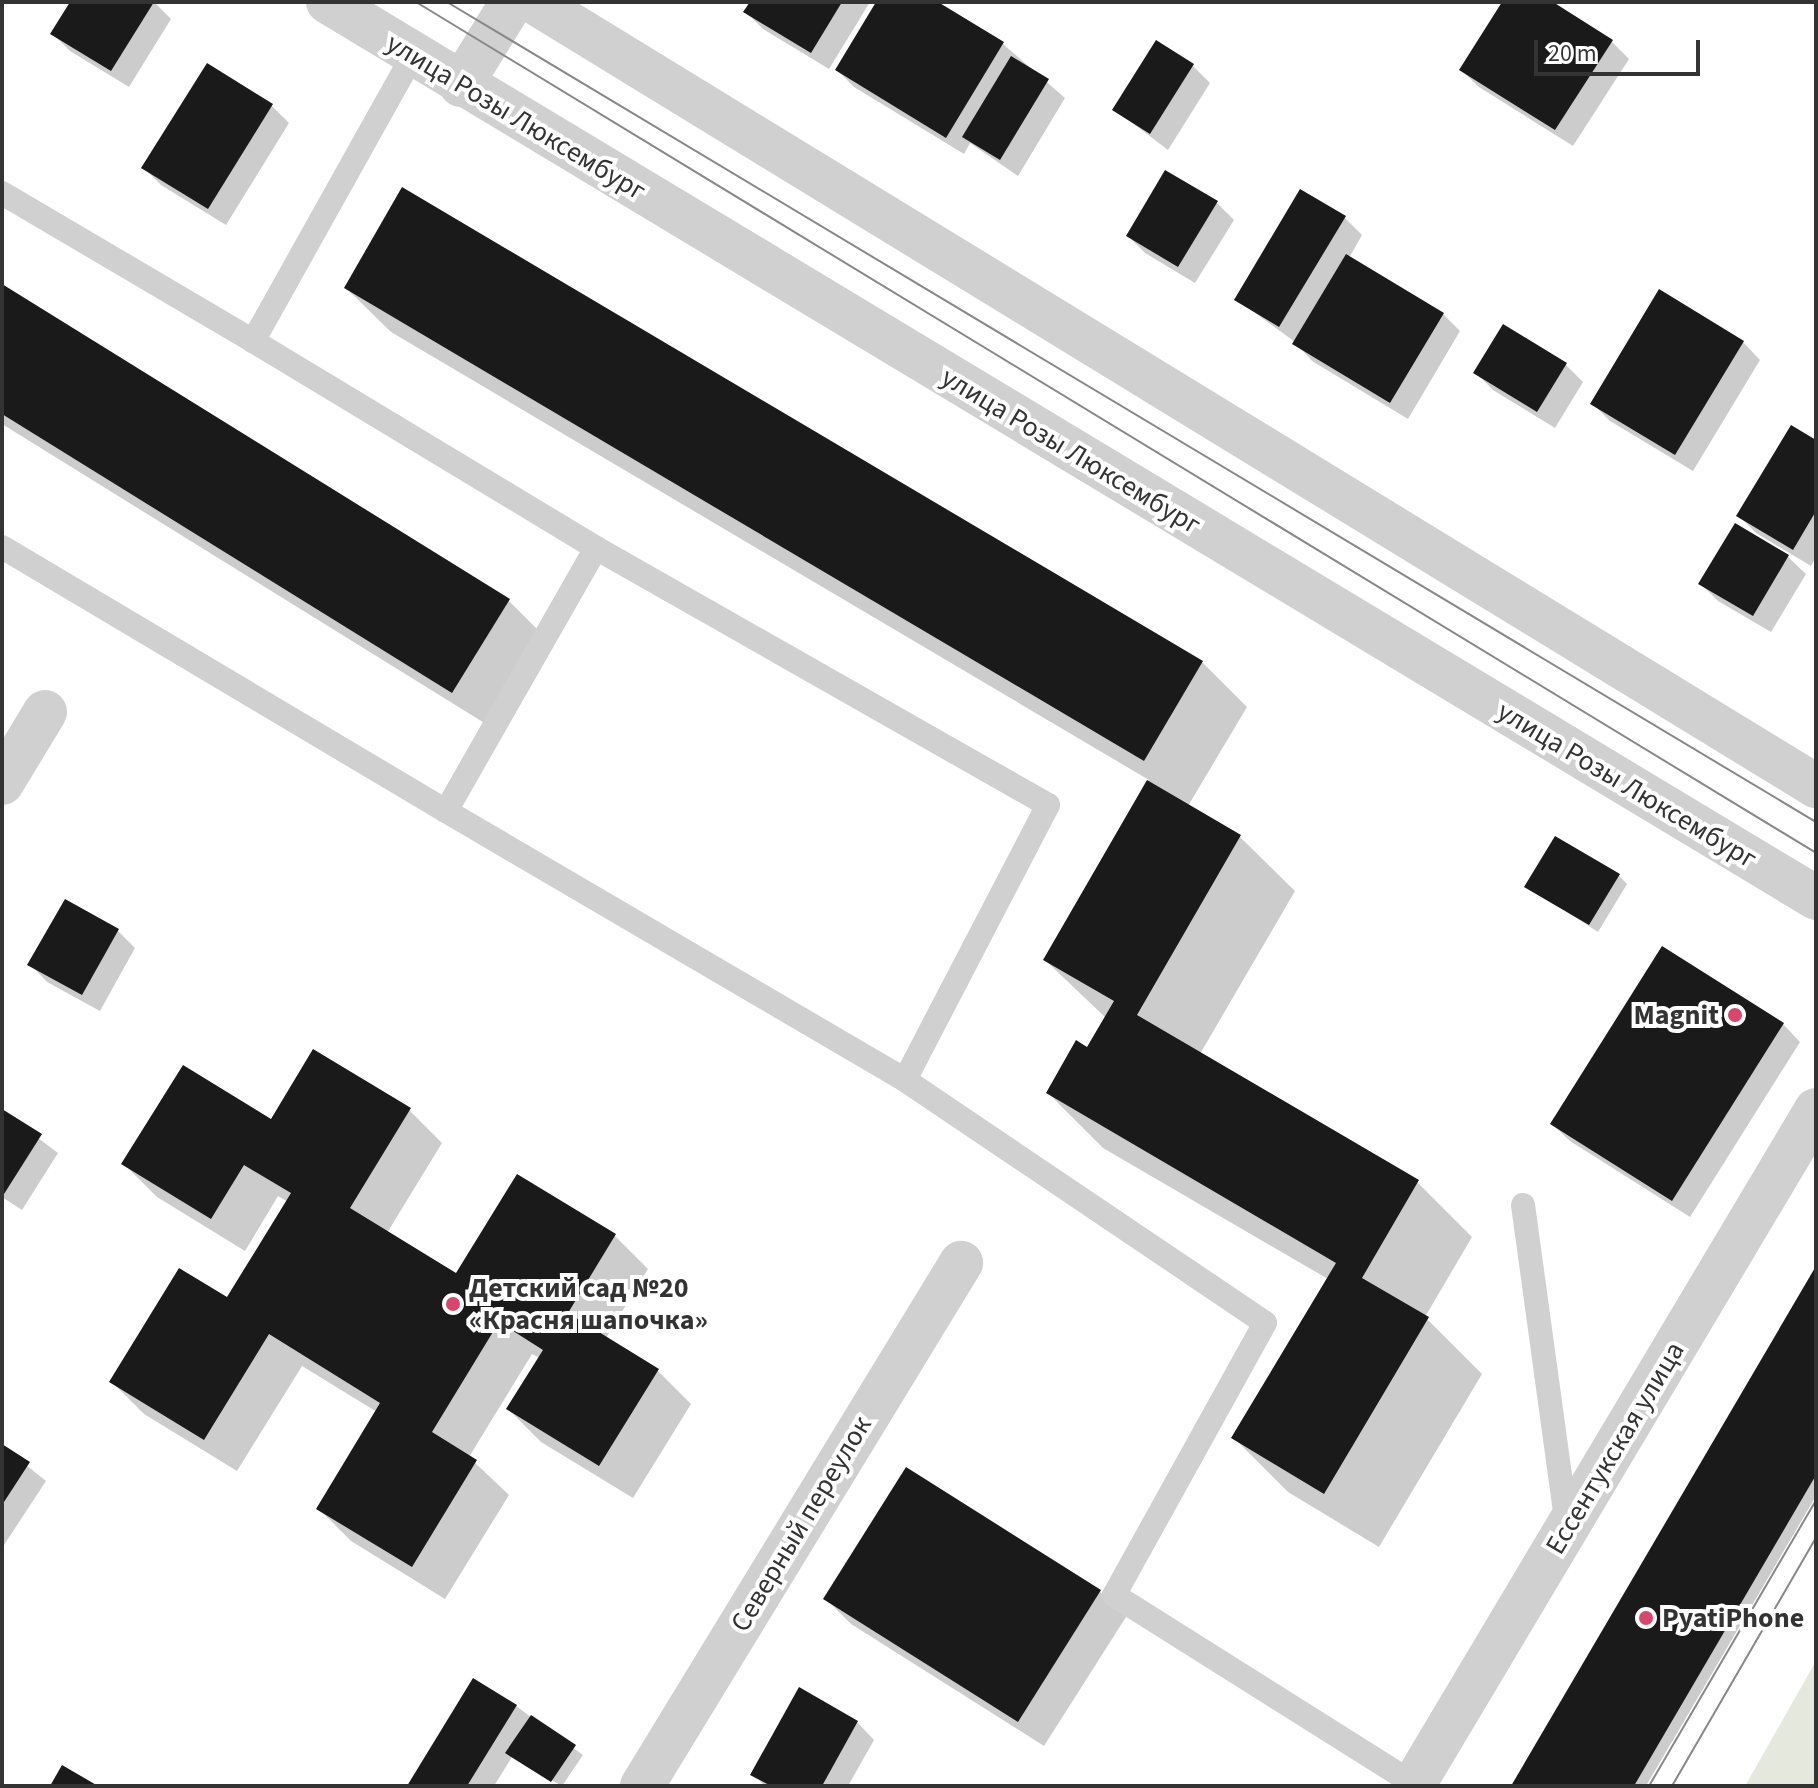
<!DOCTYPE html>
<meta charset="utf-8">
<style>
body{margin:0}
#map{position:relative;width:1818px;height:1788px;overflow:hidden;background:#fff;font-family:"Source Sans 3",sans-serif}
div>[style]{position:absolute}
.green>*{inset:0;background:#e5e9dd}
.shadow>*{inset:0;background:#0003}
.building>*{inset:0;background:#1a1a1a}
.service>*{height:24px;margin:-12px;padding:0 12px;transform-origin:12px;border-radius:12px;background:#d0d0d0}
.minor>*{height:44px;margin:-22px;padding:0 22px;transform-origin:22px;border-radius:22px;background:#d0d0d0}
.tertiary>*{height:44px;margin:-22px;padding:0 22px;transform-origin:22px;border-radius:22px;background:#d0d0d0}
.tram>*{height:2px;margin:-1px;padding:0 1px;transform-origin:1px;border-radius:1px;background:#888}
.dots>*{width:22px;height:22px;translate:-50% -50%;box-sizing:border-box;border:4px solid #fff;border-radius:50%}
span{translate:-50% -50%;white-space:nowrap;text-align:center;line-height:1.15;-webkit-text-stroke:8px #fff;paint-order:stroke}
.street-label{font-size:28px;color:#333}
.poi-label{font-size:28px;color:#333;font-weight:700}
.right{translate:-100% -50%;text-align:right}
.left{translate:0 -50%;text-align:left}
.frame{position:absolute;inset:0;border:4px solid #333;pointer-events:none}
.scale{position:absolute;left:1534px;top:40px;width:166px;height:36px;box-sizing:border-box;border:4px solid #333;border-top:0;padding-left:10px;font-size:24px;line-height:28px;white-space:nowrap;color:#333;-webkit-text-stroke:6px #fff;paint-order:stroke}
</style>
<div id="map">
<div class="green">
<div style="clip-path:polygon(1816px 1661px,1816px 1786px,1745px 1786px)"></div>
</div>
<div class="shadow">
<div style="clip-path:polygon(72px 2px,154px 2px,171px 19px,129px 87px,70px 51px,53px 34px)"></div>
<div style="clip-path:polygon(748px 2px,870px 2px,829px 69px,763px 29px,746px 12px)"></div>
<div style="clip-path:polygon(878px 2px,934px 2px,1003px 44px,1065px 98px,1018px 176px,970px 143px,964px 154px,854px 87px,837px 70px)"></div>
<div style="clip-path:polygon(1504px 2px,1549px 2px,1611px 41px,1629px 59px,1573px 146px,1479px 87px,1461px 70px)"></div>
<div style="clip-path:polygon(207px 66px,272px 106px,289px 123px,226px 225px,161px 185px,144px 168px)"></div>
<div style="clip-path:polygon(1193px 66px,1210px 83px,1168px 150px,1114px 109px)"></div>
<div style="clip-path:polygon(1301px 191px,1345px 218px,1362px 235px,1349px 258px,1443px 314px,1460px 331px,1408px 419px,1312px 361px,1295px 342px,1236px 299px)"></div>
<div style="clip-path:polygon(1217px 203px,1234px 220px,1195px 283px,1145px 253px,1128px 236px)"></div>
<div style="clip-path:polygon(2px 286px,509px 601px,542px 634px,486px 724px,2px 424px)"></div>
<div style="clip-path:polygon(346px 288px,1202px 662px,1247px 707px,1188px 806px,1240px 837px,1295px 891px,1200px 1054px,1417px 1182px,1472px 1237px,1425px 1317px,1482px 1374px,1379px 1547px,1288px 1492px,1233px 1437px,1328px 1279px,1103px 1148px,1048px 1093px,1088px 1050px,1106px 1018px,1045px 960px,1149px 780px,391px 332px)"></div>
<div style="clip-path:polygon(1743px 342px,1760px 360px,1693px 471px,1610px 421px,1593px 404px)"></div>
<div style="clip-path:polygon(1566px 365px,1583px 382px,1555px 428px,1493px 390px,1475px 372px)"></div>
<div style="clip-path:polygon(1816px 442px,1816px 557px,1811px 566px,1756px 533px,1739px 516px)"></div>
<div style="clip-path:polygon(1735px 525px,1788px 557px,1806px 574px,1771px 632px,1718px 601px,1700px 583px)"></div>
<div style="clip-path:polygon(1619px 876px,1627px 884px,1598px 932px,1527px 886px)"></div>
<div style="clip-path:polygon(65px 902px,118px 931px,135px 948px,100px 1011px,47px 982px,30px 964px)"></div>
<div style="clip-path:polygon(1783px 1024px,1800px 1042px,1690px 1217px,1570px 1141px,1552px 1124px)"></div>
<div style="clip-path:polygon(409px 1110px,442px 1143px,387px 1233px,457px 1276px,518px 1177px,615px 1236px,648px 1269px,606px 1338px,658px 1371px,691px 1404px,633px 1498px,541px 1442px,508px 1409px,540px 1358px,532px 1354px,469px 1457px,509px 1495px,445px 1599px,351px 1541px,318px 1508px,377px 1412px,302px 1366px,237px 1471px,144px 1414px,111px 1381px,227px 1300px,288px 1202px,278px 1196px,245px 1251px,157px 1197px,124px 1164px,271px 1122px)"></div>
<div style="clip-path:polygon(2px 1111px,58px 1153px,22px 1210px,2px 1197px)"></div>
<div style="clip-path:polygon(1816px 1270px,1816px 1496px,1646px 1786px,1513px 1786px)"></div>
<div style="clip-path:polygon(2px 1446px,46px 1481px,2px 1548px)"></div>
<div style="clip-path:polygon(907px 1470px,1100px 1592px,1126px 1617px,1044px 1746px,851px 1624px,825px 1598px)"></div>
<div style="clip-path:polygon(516px 1706px,583px 1755px,562px 1786px,512px 1757px,494px 1786px,410px 1786px)"></div>
<div style="clip-path:polygon(857px 1722px,874px 1740px,848px 1786px,765px 1786px,753px 1774px)"></div>
</div>
<div class="building">
<div style="clip-path:polygon(70px 2px,154px 2px,111px 71px,50px 34px)"></div>
<div style="clip-path:polygon(750px 2px,842px 2px,811px 53px,743px 12px)"></div>
<div style="clip-path:polygon(876px 2px,938px 2px,1004px 42px,946px 138px,835px 70px)"></div>
<div style="clip-path:polygon(1502px 2px,1553px 2px,1613px 40px,1555px 130px,1459px 70px)"></div>
<div style="clip-path:polygon(1156px 40px,1194px 64px,1150px 134px,1112px 110px)"></div>
<div style="clip-path:polygon(1011px 56px,1049px 79px,1000px 160px,962px 137px)"></div>
<div style="clip-path:polygon(207px 63px,273px 104px,208px 209px,141px 168px)"></div>
<div style="clip-path:polygon(1165px 170px,1218px 201px,1178px 267px,1126px 236px)"></div>
<div style="clip-path:polygon(402px 187px,1203px 661px,1144px 761px,344px 288px)"></div>
<div style="clip-path:polygon(1300px 189px,1346px 216px,1279px 327px,1234px 300px)"></div>
<div style="clip-path:polygon(1346px 254px,1444px 313px,1390px 403px,1292px 344px)"></div>
<div style="clip-path:polygon(2px 284px,510px 599px,452px 693px,2px 414px)"></div>
<div style="clip-path:polygon(1659px 289px,1744px 341px,1675px 455px,1590px 404px)"></div>
<div style="clip-path:polygon(1503px 324px,1567px 363px,1537px 412px,1473px 373px)"></div>
<div style="clip-path:polygon(1791px 425px,1816px 440px,1816px 511px,1793px 550px,1736px 516px)"></div>
<div style="clip-path:polygon(1735px 523px,1789px 555px,1753px 616px,1698px 584px)"></div>
<div style="clip-path:polygon(1147px 780px,1241px 835px,1137px 1015px,1419px 1180px,1362px 1278px,1429px 1317px,1324px 1494px,1231px 1438px,1336px 1263px,1046px 1093px,1076px 1040px,1087px 1047px,1114px 1001px,1043px 960px)"></div>
<div style="clip-path:polygon(1555px 836px,1620px 874px,1589px 925px,1524px 887px)"></div>
<div style="clip-path:polygon(65px 899px,119px 929px,82px 995px,27px 965px)"></div>
<div style="clip-path:polygon(1662px 946px,1784px 1023px,1672px 1201px,1550px 1124px)"></div>
<div style="clip-path:polygon(313px 1049px,411px 1108px,350px 1208px,456px 1273px,517px 1174px,616px 1234px,568px 1313px,659px 1369px,599px 1466px,506px 1409px,543px 1350px,499px 1322px,432px 1432px,477px 1460px,412px 1567px,316px 1509px,380px 1403px,269px 1334px,204px 1440px,109px 1382px,179px 1268px,227px 1297px,291px 1193px,244px 1165px,211px 1219px,121px 1164px,183px 1065px,271px 1119px)"></div>
<div style="clip-path:polygon(2px 1109px,42px 1134px,4px 1194px,2px 1193px)"></div>
<div style="clip-path:polygon(1816px 1266px,1816px 1475px,1634px 1786px,1511px 1786px)"></div>
<div style="clip-path:polygon(2px 1444px,30px 1462px,2px 1505px)"></div>
<div style="clip-path:polygon(906px 1467px,1101px 1590px,1018px 1722px,823px 1599px)"></div>
<div style="clip-path:polygon(473px 1678px,517px 1705px,467px 1786px,407px 1786px)"></div>
<div style="clip-path:polygon(799px 1687px,858px 1721px,822px 1786px,771px 1786px,750px 1775px)"></div>
<div style="clip-path:polygon(531px 1715px,576px 1745px,551px 1782px,505px 1753px)"></div>
<div style="clip-path:polygon(62px 1765px,98px 1786px,50px 1786px)"></div>
</div>
<div class="service">
<div style="left:413px;top:55px;width:328px;rotate:119.2deg"></div>
<div style="left:253px;top:341px;width:401px;rotate:31.1deg"></div>
<div style="left:596px;top:548px;width:303px;rotate:119.7deg"></div>
<div style="left:446px;top:811px;width:532px;rotate:30.37deg"></div>
<div style="left:905px;top:1080px;width:434px;rotate:34deg"></div>
<div style="left:1265px;top:1323px;width:311px;rotate:119deg"></div>
<div style="left:1114px;top:1595px;width:355px;rotate:32.2deg"></div>
<div style="left:2px;top:193px;width:291px;rotate:30.5deg"></div>
<div style="left:2px;top:547px;width:517px;rotate:30.74deg"></div>
<div style="left:596px;top:548px;width:520px;rotate:29.62deg"></div>
<div style="left:1048px;top:805px;width:310px;rotate:117.5deg"></div>
<div style="left:1523px;top:1205px;width:323px;rotate:82.2deg"></div>
</div>
<div class="minor">
<div style="left:461px;top:85px;width:97px;rotate:-58.4deg"></div>
<div style="left:2px;top:783px;width:83px;rotate:-58.8deg"></div>
<div style="left:642px;top:1786px;width:613px;rotate:-58.62deg"></div>
</div>
<div class="tertiary">
<div style="left:328px;top:2px;width:1737px;rotate:31.05deg"></div>
<div style="left:534px;top:2px;width:1503px;rotate:31.45deg"></div>
<div style="left:1413px;top:1786px;width:787px;rotate:-59.2deg"></div>
</div>
<div class="tram">
<div style="left:416px;top:2px;width:1638px;rotate:31.29deg"></div>
<div style="left:447px;top:2px;width:1596px;rotate:30.92deg"></div>
<div style="left:1649px;top:1786px;width:331px;rotate:-59.7deg"></div>
<div style="left:1672px;top:1786px;width:287px;rotate:-59.9deg"></div>
</div>
<div class="dots">
<div style="left:1735px;top:1015px;background:#d9466b"></div>
<div style="left:453px;top:1304px;background:#d9466b"></div>
<div style="left:1646px;top:1618px;background:#d9466b"></div>
</div>
<div class="street-label">
<span style="left:516px;top:117px;rotate:31deg">улица Розы Люксембург</span>
<span style="left:1071px;top:451px;rotate:31deg">улица Розы Люксембург</span>
<span style="left:1627px;top:785px;rotate:31deg">улица Розы Люксембург</span>
<span style="left:1615px;top:1448px;rotate:-59deg">Ессентукская улица</span>
<span style="left:801px;top:1524px;rotate:-59deg">Северный переулок</span>
</div>
<div class="poi-label">
<span class="right" style="left:1719px;top:1015px">Magnit</span>
<span class="left" style="left:469px;top:1304px">Детский сад №20<br>«Красня шапочка»</span>
<span class="left" style="left:1662px;top:1618px">PyatiPhone</span>
</div>
<div class="frame"></div>
<div class="scale">20 m</div>
</div>
